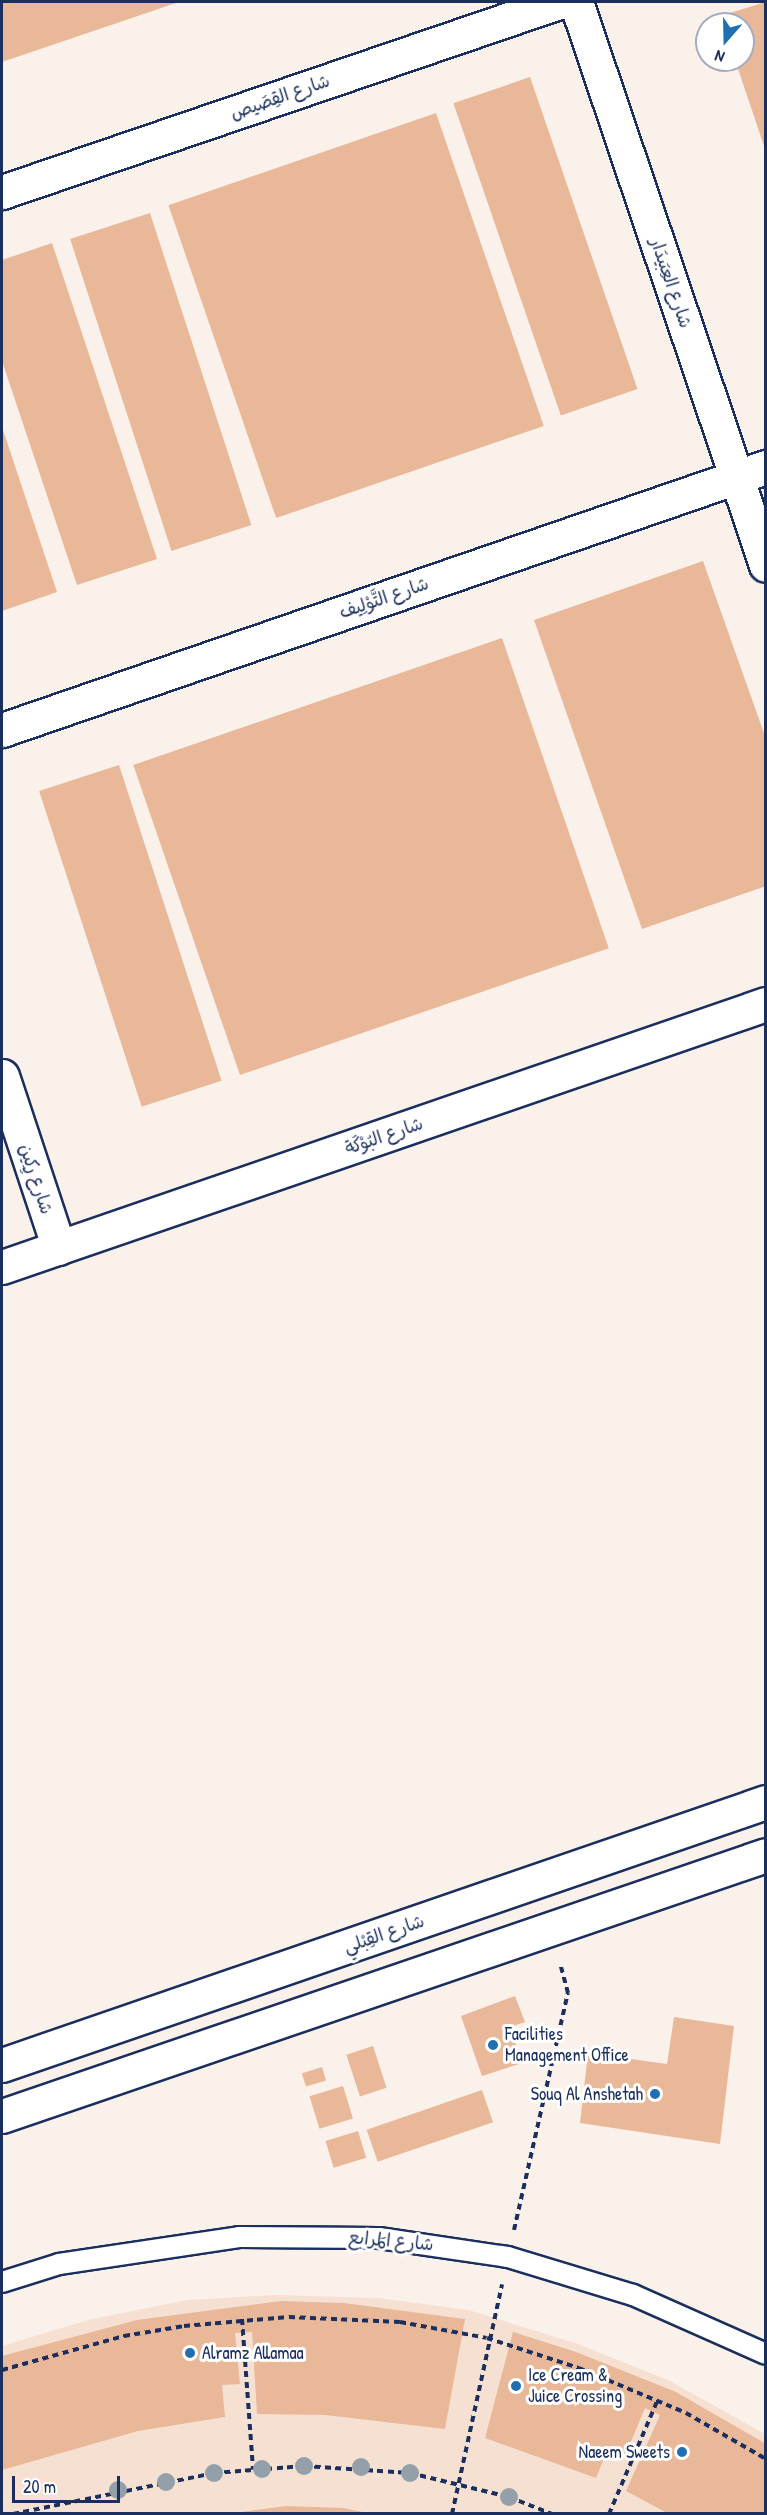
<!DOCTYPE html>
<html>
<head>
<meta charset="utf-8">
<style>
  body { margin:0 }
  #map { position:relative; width:767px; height:2515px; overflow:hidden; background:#fbf1eb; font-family:"Patrick Hand","Playpen Sans Arabic",sans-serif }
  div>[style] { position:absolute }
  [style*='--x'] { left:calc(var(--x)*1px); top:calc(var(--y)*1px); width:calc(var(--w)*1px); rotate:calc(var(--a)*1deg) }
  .built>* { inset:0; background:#f6e0d2 }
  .building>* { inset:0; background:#e9b899; transform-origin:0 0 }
  .path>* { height:4px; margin-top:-2px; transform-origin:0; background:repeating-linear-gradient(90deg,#1b2f5e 0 6px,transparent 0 10.5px) }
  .roads { filter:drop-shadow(2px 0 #1b2f5e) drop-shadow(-2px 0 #1b2f5e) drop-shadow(0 2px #1b2f5e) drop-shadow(0 -2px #1b2f5e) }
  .lane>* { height:20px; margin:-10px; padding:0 10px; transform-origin:10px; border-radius:10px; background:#fff }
  .street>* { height:33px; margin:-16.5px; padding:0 16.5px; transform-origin:16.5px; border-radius:16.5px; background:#fff }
  .trees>* { width:18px; height:18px; margin:-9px; border-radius:50%; background:#93a0a9 }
  .dots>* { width:16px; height:16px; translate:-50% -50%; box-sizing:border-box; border:3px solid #fff; border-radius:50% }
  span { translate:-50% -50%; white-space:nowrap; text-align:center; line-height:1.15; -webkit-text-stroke:6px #fff; paint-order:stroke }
  .street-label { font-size:18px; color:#1b2f5e }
  .poi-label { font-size:18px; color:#1b2f5e }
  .left { translate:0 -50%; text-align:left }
  .right { translate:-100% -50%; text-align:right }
  .frame { position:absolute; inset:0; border:3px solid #1b2f5e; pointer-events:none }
  .north { position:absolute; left:695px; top:12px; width:60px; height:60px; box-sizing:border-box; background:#fff; border:2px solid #a4acbf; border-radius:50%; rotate:200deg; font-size:16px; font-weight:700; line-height:24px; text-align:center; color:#1b2f5e }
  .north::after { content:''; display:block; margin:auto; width:21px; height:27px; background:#1f6fb2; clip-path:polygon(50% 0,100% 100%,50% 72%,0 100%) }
  .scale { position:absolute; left:12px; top:2476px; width:108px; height:27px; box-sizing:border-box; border:3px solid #1b2f5e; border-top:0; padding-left:8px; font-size:18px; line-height:21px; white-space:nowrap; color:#1b2f5e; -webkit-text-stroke:4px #fff; paint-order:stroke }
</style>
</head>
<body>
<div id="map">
  <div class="built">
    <i style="clip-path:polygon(276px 2295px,378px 2298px,469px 2310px,578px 2344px,670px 2381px,765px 2434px,765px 2513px,2px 2514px,2px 2346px,88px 2320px,187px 2300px)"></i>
  </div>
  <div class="building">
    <i style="clip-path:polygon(2px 2px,179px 2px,2px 62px)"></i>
    <i style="clip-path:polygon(766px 2px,766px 149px,765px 149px,735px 60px,743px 60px,743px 24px,723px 24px,720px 16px)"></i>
    <i style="left:530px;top:77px;width:330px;height:81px;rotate:71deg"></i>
    <i style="left:436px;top:113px;width:331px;height:283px;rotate:71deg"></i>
    <i style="left:150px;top:213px;width:328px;height:84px;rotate:72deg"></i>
    <i style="clip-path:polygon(52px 243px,157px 559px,77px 585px,2px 361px,2px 260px)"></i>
    <i style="clip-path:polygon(2px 427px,57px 592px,2px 611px)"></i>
    <i style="clip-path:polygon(703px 561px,766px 739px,766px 886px,642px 929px,534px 620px)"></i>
    <i style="left:502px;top:638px;width:328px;height:390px;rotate:71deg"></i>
    <i style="left:119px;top:765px;width:332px;height:84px;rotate:72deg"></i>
    <i style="clip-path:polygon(515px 1996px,525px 2022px,510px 2027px,522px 2063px,482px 2076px,461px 2016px)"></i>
    <i style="clip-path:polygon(674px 2017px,734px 2026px,720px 2144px,580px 2123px,588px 2053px,667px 2064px)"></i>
    <i style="left:373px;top:2046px;width:44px;height:28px;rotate:72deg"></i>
    <i style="left:322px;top:2067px;width:14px;height:21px;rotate:73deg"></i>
    <i style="left:343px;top:2086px;width:34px;height:35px;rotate:73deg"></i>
    <i style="left:482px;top:2090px;width:34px;height:122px;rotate:71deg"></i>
    <i style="left:358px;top:2131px;width:28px;height:34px;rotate:73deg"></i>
    <i style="clip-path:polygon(281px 2301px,344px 2303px,465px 2319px,445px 2429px,325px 2415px,257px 2414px,252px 2332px,235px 2333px,240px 2384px,222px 2385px,225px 2417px,138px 2431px,2px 2470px,2px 2356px,137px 2320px)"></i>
    <i style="clip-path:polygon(513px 2332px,576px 2352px,676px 2392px,766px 2444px,766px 2514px,669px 2514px,626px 2491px,660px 2415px,645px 2408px,625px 2456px,608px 2449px,596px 2478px,485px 2438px)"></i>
    <i style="clip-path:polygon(286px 2506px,343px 2508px,372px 2514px,226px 2514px)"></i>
  </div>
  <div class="path">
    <i style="--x:514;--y:2230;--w:243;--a:-77.2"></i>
    <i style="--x:568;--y:1993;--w:31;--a:-105"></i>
    <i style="--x:242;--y:2319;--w:151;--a:85.8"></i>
    <i style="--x:2;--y:2370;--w:127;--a:-15.6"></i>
    <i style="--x:124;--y:2336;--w:61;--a:-9.5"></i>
    <i style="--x:184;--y:2326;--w:105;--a:-4.9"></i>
    <i style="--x:289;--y:2317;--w:111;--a:2.6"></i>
    <i style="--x:400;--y:2322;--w:88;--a:10.4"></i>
    <i style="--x:487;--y:2338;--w:97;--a:18.1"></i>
    <i style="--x:579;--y:2368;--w:116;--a:22.8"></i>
    <i style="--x:686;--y:2413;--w:92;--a:29.9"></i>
    <i style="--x:13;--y:2514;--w:205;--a:-11.5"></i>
    <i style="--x:214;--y:2473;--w:90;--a:-4.4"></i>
    <i style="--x:304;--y:2466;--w:106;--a:3.8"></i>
    <i style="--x:410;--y:2473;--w:102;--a:13.6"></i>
    <i style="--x:509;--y:2497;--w:46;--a:21.6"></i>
    <i style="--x:452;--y:2514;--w:235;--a:-77.7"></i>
    <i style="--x:609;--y:2514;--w:125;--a:-66.9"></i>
  </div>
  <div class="roads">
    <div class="lane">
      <i style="--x:2;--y:2282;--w:60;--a:-17.5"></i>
      <i style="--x:59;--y:2264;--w:182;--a:-8.5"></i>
      <i style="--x:239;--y:2237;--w:140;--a:0.4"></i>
      <i style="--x:379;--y:2238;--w:130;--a:8.4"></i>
      <i style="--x:508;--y:2257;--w:131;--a:16.9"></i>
      <i style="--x:633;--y:2295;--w:145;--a:23.9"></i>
    </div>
    <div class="street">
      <i style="--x:576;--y:2;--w:594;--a:71.35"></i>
      <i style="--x:2;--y:192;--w:589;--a:-18.84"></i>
      <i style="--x:2;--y:730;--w:808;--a:-19"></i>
      <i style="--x:2;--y:1076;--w:181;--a:71.7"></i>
      <i style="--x:2;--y:1267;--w:808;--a:-19"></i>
      <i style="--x:2;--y:2065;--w:808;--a:-19"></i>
      <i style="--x:2;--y:2116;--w:807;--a:-18.86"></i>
    </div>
  </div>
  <div class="trees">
    <i style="left:304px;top:2466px"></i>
    <i style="left:361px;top:2467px"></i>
    <i style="left:262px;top:2469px"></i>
    <i style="left:214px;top:2473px"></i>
    <i style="left:410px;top:2473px"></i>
    <i style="left:166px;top:2482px"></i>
    <i style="left:118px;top:2490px"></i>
    <i style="left:509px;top:2497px"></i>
  </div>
  <div class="dots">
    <i style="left:493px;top:2045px;background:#1f6fb2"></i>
    <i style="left:655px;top:2094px;background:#1f6fb2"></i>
    <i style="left:190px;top:2353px;background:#1f6fb2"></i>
    <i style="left:516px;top:2386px;background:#1f6fb2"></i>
    <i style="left:682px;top:2452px;background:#1f6fb2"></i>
  </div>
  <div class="street-label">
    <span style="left:280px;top:97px;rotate:-19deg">شارع القِصَيص</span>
    <span style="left:671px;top:283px;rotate:71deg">شارع العِبَيدَار</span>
    <span style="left:384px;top:598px;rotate:-19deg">شارع التَّوْلِيف</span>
    <span style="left:384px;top:1136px;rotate:-19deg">شارع البُوْكَة</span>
    <span style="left:36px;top:1179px;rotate:72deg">شارع رِكِين</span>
    <span style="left:384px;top:1934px;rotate:-19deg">شارع القِبْلي</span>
    <span style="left:391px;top:2241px;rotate:5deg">شارع المَرابع</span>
  </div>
  <div class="poi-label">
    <span class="left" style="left:505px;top:2045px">Facilities<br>Management Office</span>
    <span class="right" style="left:643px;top:2094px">Souq Al Anshetah</span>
    <span class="left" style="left:202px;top:2353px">Alramz Allamaa</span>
    <span class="left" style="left:528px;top:2386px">Ice Cream &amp;<br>Juice Crossing</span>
    <span class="right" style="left:670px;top:2452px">Naeem Sweets</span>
  </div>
  <div class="frame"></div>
  <div class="north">N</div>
  <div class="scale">20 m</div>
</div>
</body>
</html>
